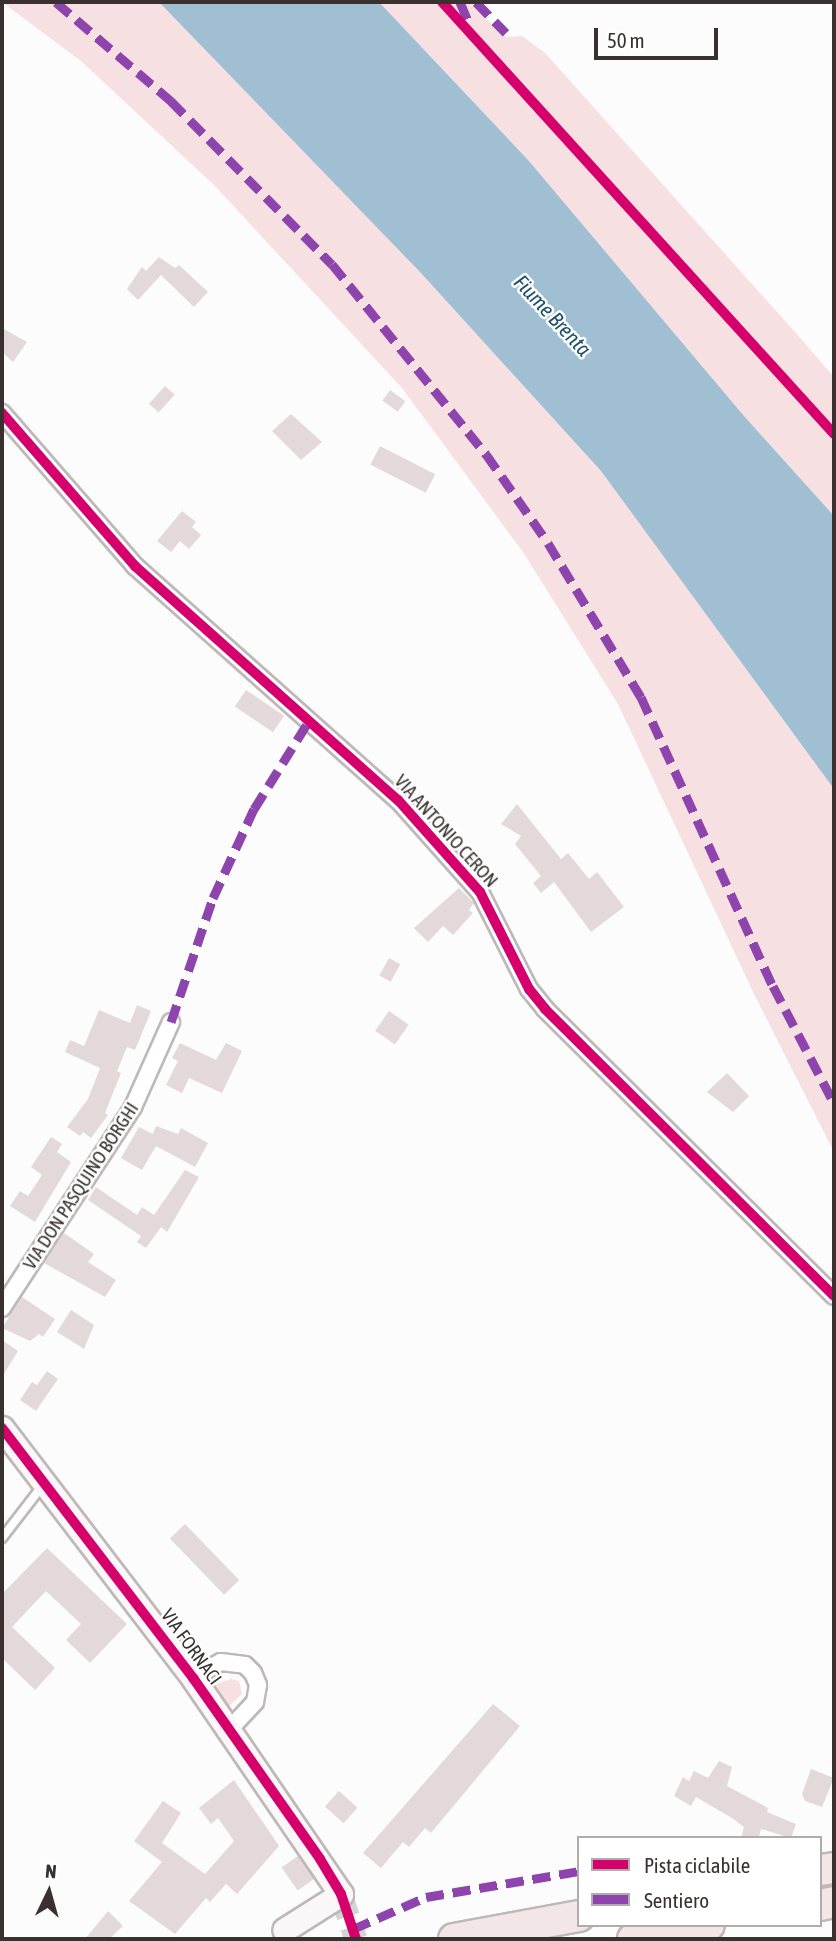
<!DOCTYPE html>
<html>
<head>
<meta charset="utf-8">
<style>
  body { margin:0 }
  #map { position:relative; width:836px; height:1941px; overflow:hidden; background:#fcfcfc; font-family:"Asap Condensed",sans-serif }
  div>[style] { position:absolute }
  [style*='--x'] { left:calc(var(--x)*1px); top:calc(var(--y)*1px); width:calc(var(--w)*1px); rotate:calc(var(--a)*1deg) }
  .green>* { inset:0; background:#f6e0e2 }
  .water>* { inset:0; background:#a0bfd2 }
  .building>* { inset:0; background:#e4d9da; transform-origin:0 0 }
  .secondary-tunnel>* { height:23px; margin-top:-11.5px; transform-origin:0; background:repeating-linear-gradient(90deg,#d5d3d3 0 23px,transparent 0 34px) }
  .roads { filter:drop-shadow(2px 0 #beb8b9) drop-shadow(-2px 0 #beb8b9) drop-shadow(0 2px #beb8b9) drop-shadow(0 -2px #beb8b9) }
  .lane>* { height:8px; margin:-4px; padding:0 4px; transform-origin:4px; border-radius:4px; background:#fff }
  .street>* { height:16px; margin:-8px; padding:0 8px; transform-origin:8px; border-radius:8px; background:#fff }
  .secondary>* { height:23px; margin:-11.5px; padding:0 11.5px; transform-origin:11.5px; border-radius:11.5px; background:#fbf7f8 }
  .highway>* { height:30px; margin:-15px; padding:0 15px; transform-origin:15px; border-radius:15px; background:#f2e6e7 }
  .quiet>* { height:9px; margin-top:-4.5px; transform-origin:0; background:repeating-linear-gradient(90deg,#8e44ad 0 18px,transparent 0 27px) }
  .cycleway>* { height:10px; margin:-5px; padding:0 5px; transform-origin:5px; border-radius:5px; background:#d6006c }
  span { translate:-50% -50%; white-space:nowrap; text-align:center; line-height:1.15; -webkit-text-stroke:5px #fff; paint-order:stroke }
  .street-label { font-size:19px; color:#3a3030 }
  .water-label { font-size:21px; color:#1b516e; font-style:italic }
  .frame { position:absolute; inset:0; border:4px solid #3a3030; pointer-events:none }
  .legend { position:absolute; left:577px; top:1836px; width:245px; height:91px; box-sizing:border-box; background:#fff; border:2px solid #b0acac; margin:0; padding:9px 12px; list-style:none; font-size:21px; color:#3a3030 }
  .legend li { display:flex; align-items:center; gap:14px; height:35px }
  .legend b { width:35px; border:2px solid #b0acac }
  .north { position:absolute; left:14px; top:1857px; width:70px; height:70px; -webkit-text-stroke:5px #fff; paint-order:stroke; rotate:5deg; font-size:19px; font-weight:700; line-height:28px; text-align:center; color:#3a3030 }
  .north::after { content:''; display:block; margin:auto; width:24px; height:32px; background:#3a3030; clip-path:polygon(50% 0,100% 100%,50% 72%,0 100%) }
  .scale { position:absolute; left:594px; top:28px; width:124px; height:32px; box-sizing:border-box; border:4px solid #3a3030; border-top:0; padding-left:9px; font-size:21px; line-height:24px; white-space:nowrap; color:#3a3030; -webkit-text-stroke:5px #fff; paint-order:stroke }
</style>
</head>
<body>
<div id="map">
  <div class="green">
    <i style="clip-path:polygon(2px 2px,159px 2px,202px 42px,420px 272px,601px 471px,834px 789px,834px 1152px,755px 996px,618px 704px,523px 552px,402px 388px,215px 186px,81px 61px)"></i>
    <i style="clip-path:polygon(379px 2px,468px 2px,506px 37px,522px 36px,545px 53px,795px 332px,834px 377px,834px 516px,744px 416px,529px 161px)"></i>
    <i style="clip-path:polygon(231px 1679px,239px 1681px,242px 1694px,228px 1707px,215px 1684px)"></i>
  </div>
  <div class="water">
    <i style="clip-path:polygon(159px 2px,379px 2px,529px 161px,744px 416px,834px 516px,834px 789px,601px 471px,420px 272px)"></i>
  </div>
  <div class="building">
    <i style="clip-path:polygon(159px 257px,175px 268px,179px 265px,208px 292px,194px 307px,161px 275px,138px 300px,127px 289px,142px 267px,146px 271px)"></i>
    <i style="clip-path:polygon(2px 328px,27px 342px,13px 362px,2px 352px)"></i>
    <i style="left:165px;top:386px;width:13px;height:24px;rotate:42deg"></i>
    <i style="left:390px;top:390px;width:19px;height:13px;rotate:36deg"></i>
    <i style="clip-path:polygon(291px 414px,322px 442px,301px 460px,272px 431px)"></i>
    <i style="left:380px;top:446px;width:62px;height:21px;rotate:27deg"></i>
    <i style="clip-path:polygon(182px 511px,196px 522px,192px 527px,201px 535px,189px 549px,180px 541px,171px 552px,157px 541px)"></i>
    <i style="left:246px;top:690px;width:46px;height:20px;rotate:34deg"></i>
    <i style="clip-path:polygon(517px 804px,561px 859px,568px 853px,589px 879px,597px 872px,624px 907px,591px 932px,554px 882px,541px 893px,533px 883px,541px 876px,515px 844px,521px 836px,501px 824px)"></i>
    <i style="clip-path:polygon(459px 888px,474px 903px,469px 910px,473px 913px,453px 935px,443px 926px,428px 942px,414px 928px)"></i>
    <i style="left:389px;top:958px;width:13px;height:20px;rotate:29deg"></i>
    <i style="clip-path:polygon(137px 1005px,151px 1011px,135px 1050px,127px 1047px,117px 1071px,121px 1073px,105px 1113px,108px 1115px,91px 1138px,83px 1132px,80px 1136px,67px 1127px,88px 1099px,100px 1068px,65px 1052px,70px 1040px,84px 1046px,99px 1010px,130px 1023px)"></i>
    <i style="left:389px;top:1011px;width:24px;height:24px;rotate:35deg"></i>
    <i style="clip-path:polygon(180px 1043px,216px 1060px,226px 1043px,242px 1051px,222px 1093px,189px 1078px,182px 1093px,166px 1085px,178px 1061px,172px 1058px)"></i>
    <i style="clip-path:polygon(727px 1073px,749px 1096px,733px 1112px,707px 1092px)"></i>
    <i style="clip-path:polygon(156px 1126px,178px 1134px,181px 1128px,208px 1143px,195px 1167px,156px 1146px,142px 1170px,121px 1158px,139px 1127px,153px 1134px)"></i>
    <i style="clip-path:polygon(51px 1137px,62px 1144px,57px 1152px,71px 1162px,35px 1222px,10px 1206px,20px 1191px,28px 1196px,42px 1175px,31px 1167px)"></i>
    <i style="clip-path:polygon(185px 1170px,199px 1177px,167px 1232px,161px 1227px,146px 1248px,137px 1242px,141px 1236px,88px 1200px,96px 1187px,137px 1215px,142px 1207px,154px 1215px)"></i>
    <i style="clip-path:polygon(64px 1233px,94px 1254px,88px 1262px,116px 1280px,105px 1297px,44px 1263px)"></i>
    <i style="clip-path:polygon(22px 1297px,55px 1319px,43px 1337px,39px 1334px,30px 1341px,2px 1328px)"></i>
    <i style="clip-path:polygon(71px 1310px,94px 1325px,84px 1349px,57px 1332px)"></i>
    <i style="clip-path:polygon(2px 1340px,18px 1351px,2px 1377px)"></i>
    <i style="clip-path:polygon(47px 1371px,58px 1379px,36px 1411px,20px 1400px,32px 1382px,37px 1385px)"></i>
    <i style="left:185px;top:1524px;width:78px;height:21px;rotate:46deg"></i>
    <i style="clip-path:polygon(47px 1548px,127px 1624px,90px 1663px,66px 1640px,81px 1624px,46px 1591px,12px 1627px,55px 1668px,35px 1690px,2px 1658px,2px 1594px)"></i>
    <i style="clip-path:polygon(493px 1704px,520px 1726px,431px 1833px,425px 1828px,409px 1847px,403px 1842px,381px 1868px,363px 1853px)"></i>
    <i style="clip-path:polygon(719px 1761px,732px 1767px,727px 1786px,768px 1808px,767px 1812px,796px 1824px,791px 1838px,761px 1829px,759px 1837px,741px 1838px,744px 1827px,732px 1818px,696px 1797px,691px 1806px,674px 1796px,683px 1777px,689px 1781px,694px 1771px,708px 1778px)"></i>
    <i style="clip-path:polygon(811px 1769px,834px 1778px,822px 1807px,805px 1801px,802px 1794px)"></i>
    <i style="clip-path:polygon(234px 1780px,279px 1846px,237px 1894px,226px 1884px,210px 1902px,206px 1898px,175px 1934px,129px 1901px,162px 1862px,134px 1841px,163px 1801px,181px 1813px,162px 1843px,205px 1874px,234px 1841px,218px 1818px,211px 1824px,199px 1808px)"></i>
    <i style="left:339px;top:1791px;width:25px;height:21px;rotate:42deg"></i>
    <i style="left:298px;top:1856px;width:28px;height:20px;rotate:55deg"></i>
    <i style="clip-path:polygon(108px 1911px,123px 1926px,109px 1939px,85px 1939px)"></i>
  </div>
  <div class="secondary-tunnel">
    <i style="--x:341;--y:1894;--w:47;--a:71.6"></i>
  </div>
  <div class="roads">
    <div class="lane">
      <i style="--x:2;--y:1538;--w:67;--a:-52.3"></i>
    </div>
    <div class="street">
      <i style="--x:2;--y:413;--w:203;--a:49"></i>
      <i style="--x:135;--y:566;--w:352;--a:41.7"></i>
      <i style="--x:398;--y:800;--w:123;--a:48.3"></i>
      <i style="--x:480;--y:892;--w:109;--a:63.2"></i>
      <i style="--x:529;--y:989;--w:26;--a:51"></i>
      <i style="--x:545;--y:1009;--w:407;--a:44.8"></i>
      <i style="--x:2;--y:1308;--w:240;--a:-56.9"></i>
      <i style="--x:133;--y:1107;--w:93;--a:-65.9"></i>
      <i style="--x:193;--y:1678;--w:32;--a:-30"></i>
      <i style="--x:221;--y:1662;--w:24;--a:7"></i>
      <i style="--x:245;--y:1665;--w:11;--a:45"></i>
      <i style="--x:253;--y:1673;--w:13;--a:67"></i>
      <i style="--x:258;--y:1685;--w:17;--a:100"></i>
      <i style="--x:255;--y:1702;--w:38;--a:133"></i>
    </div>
    <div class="secondary">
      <i style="--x:2;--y:1428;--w:315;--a:52.6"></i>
      <i style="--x:193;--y:1678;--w:262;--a:55.6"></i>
      <i style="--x:341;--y:1894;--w:67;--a:147.7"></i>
    </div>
    <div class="highway">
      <i style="--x:820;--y:1870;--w:14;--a:-8"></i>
      <i style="--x:820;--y:1905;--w:14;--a:-12"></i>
      <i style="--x:454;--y:1939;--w:127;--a:-10.4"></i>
      <i style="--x:633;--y:1939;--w:77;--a:-10.4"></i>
    </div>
  </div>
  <div class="quiet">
    <i style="--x:56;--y:2;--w:152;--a:40.7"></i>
    <i style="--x:171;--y:101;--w:229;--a:45.4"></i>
    <i style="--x:332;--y:264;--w:245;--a:51"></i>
    <i style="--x:486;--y:454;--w:108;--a:55.1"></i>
    <i style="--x:548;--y:543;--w:180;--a:58.9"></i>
    <i style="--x:641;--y:697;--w:318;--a:65.5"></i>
    <i style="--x:773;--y:986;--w:132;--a:62.5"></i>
    <i style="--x:460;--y:2;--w:23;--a:67"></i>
    <i style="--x:476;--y:2;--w:43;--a:45.9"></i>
    <i style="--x:171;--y:1022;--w:131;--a:-71.3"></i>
    <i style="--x:213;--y:898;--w:98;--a:-65.3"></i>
    <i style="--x:254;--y:809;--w:106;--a:-58.1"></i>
    <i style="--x:353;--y:1929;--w:80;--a:-23.7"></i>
    <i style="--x:426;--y:1897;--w:155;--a:-9.6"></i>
  </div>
  <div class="cycleway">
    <i style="--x:442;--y:2;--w:583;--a:47.78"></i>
    <i style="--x:2;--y:413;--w:203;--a:49"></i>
    <i style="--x:135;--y:566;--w:352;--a:41.7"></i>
    <i style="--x:398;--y:800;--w:123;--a:48.3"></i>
    <i style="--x:480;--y:892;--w:109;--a:63.2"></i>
    <i style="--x:529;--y:989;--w:26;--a:51"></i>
    <i style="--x:545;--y:1009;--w:407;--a:44.8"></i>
    <i style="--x:2;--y:1428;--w:315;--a:52.6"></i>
    <i style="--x:193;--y:1678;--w:221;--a:54.9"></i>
    <i style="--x:320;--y:1859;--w:41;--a:59"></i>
    <i style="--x:341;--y:1894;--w:47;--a:71.6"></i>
  </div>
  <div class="street-label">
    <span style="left:446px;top:831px;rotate:48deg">VIA ANTONIO CERON</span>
    <span style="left:81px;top:1186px;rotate:-57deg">VIA DON PASQUINO BORGHI</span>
    <span style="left:191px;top:1647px;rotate:54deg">VIA FORNACI</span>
  </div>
  <div class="water-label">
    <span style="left:553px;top:315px;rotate:47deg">Fiume Brenta</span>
  </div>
  <div class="frame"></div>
  <ul class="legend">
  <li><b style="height:9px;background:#d6006c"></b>Pista ciclabile</li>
  <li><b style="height:9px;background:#8e44ad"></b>Sentiero</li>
  </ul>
  <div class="north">N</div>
  <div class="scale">50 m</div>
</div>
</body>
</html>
